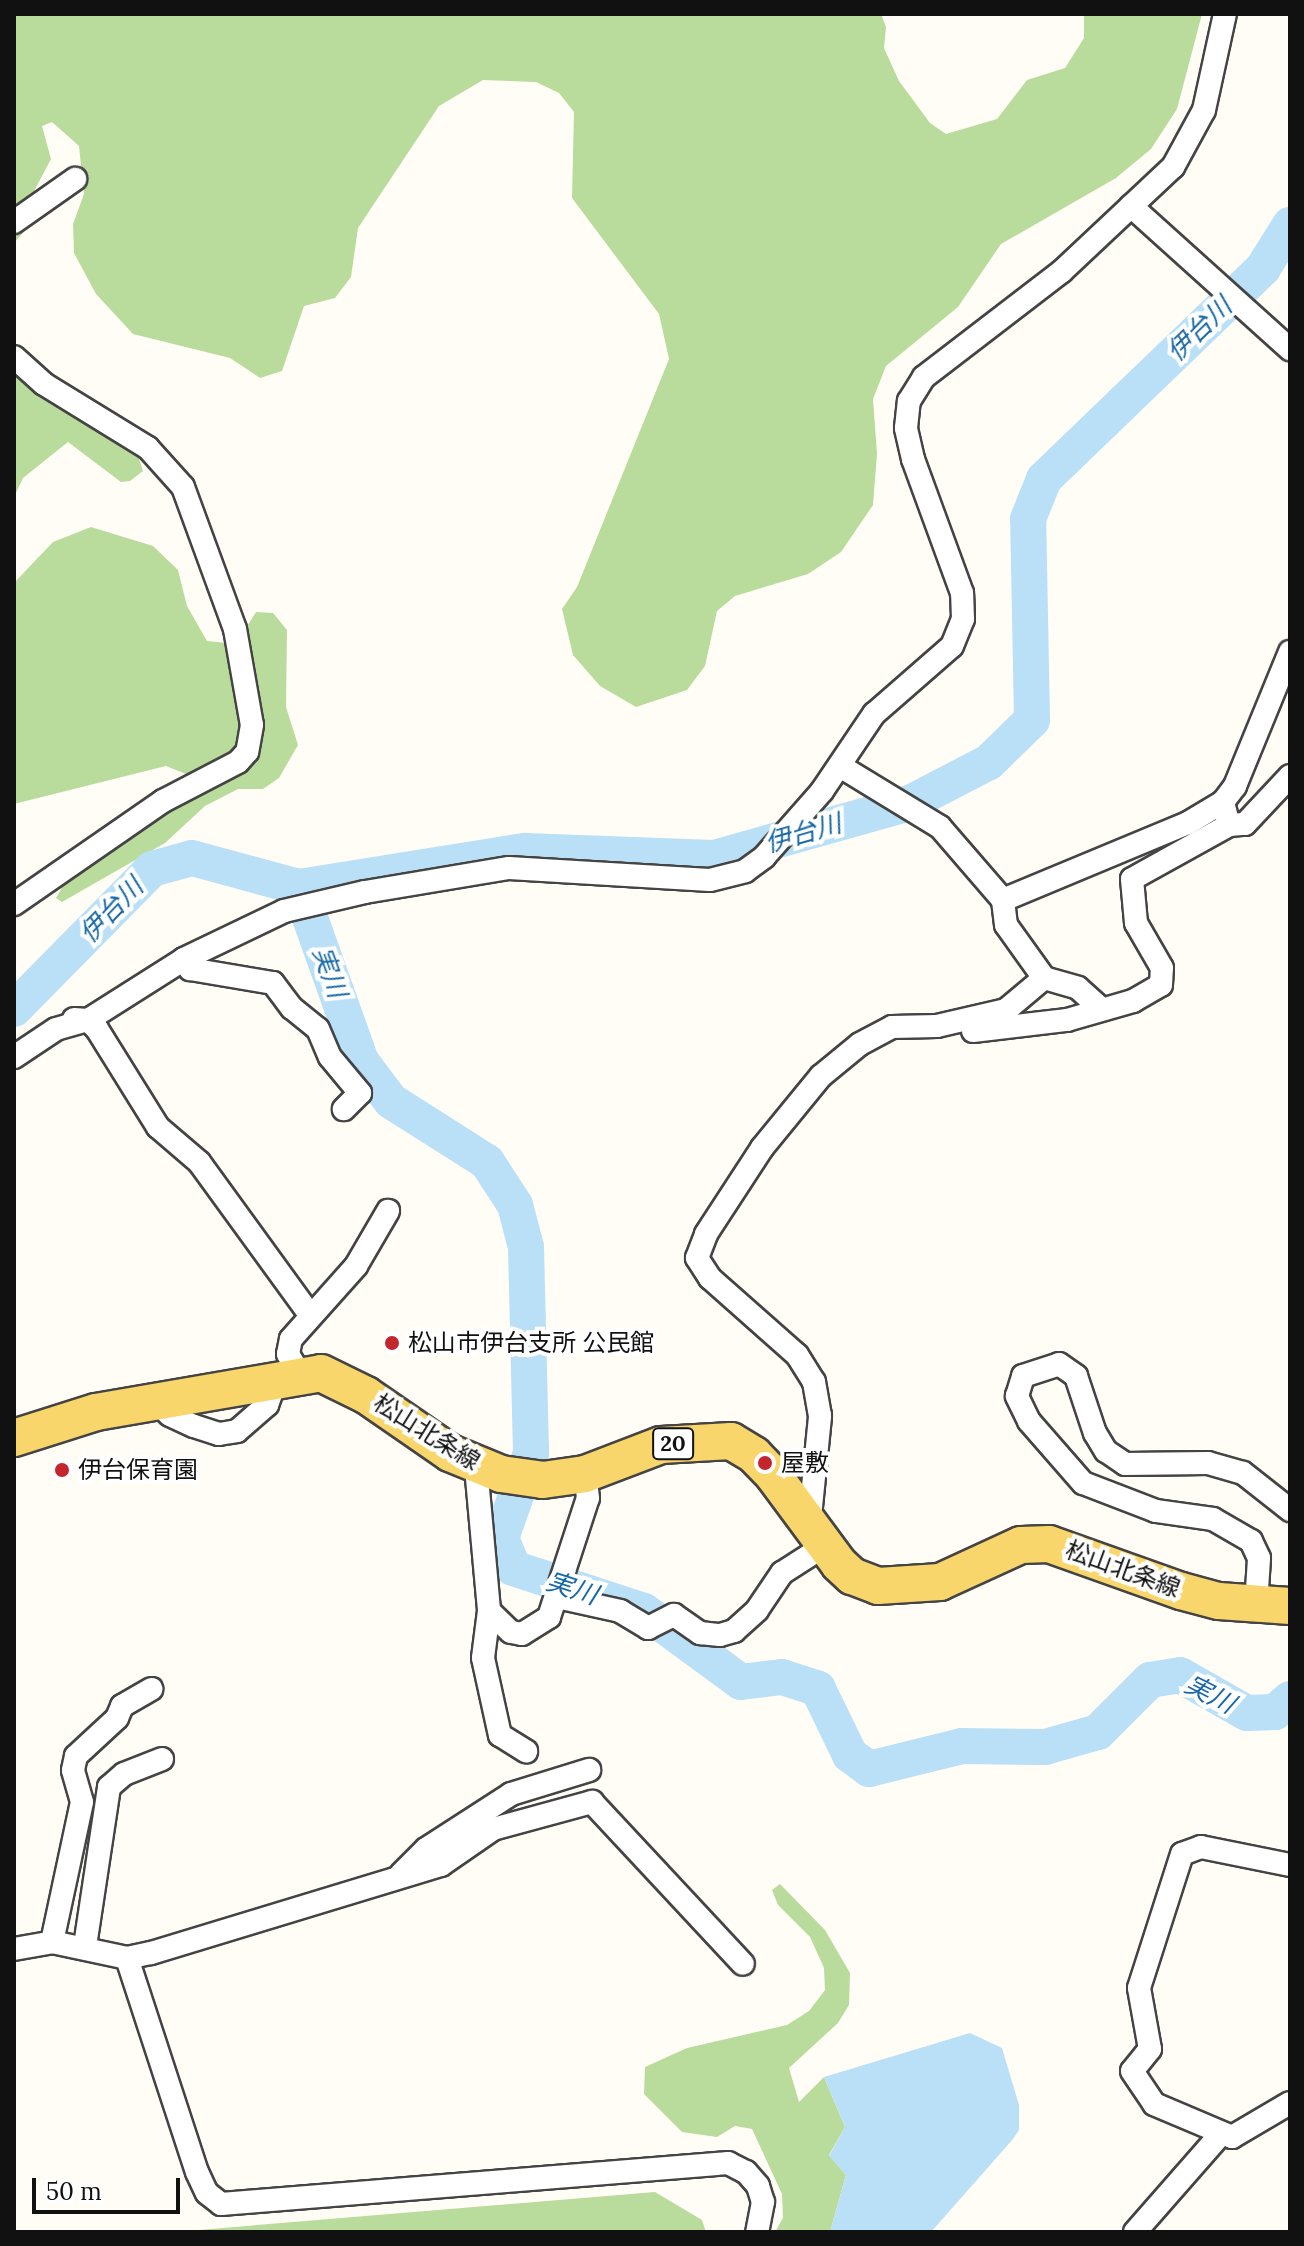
<!DOCTYPE html>
<html>
<head>
<meta charset="utf-8">
<style>
  body { margin:0 }
  #map { position:relative; width:1304px; height:2246px; overflow:hidden; background:#fffdf5; font-family:Lora,"Noto Sans JP",serif }
  div>[style] { position:absolute }
  [style*='--x'] { left:calc(var(--x)*1px); top:calc(var(--y)*1px); width:calc(var(--w)*1px); rotate:calc(var(--a)*1deg) }
  .forest>* { inset:0; background:#b9dc9c }
  .water>* { inset:0; background:#b9e0f7 }
  .river>* { height:36px; margin:-18px; padding:0 18px; transform-origin:18px; border-radius:18px; background:#b9e0f7 }
  .roads { filter:drop-shadow(2px 0 #444) drop-shadow(-2px 0 #444) drop-shadow(0 2px #444) drop-shadow(0 -2px #444) }
  .street>* { height:22px; margin:-11px; padding:0 11px; transform-origin:11px; border-radius:11px; background:#fff }
  .primary>* { height:36px; margin:-18px; padding:0 18px; transform-origin:18px; border-radius:18px; background:#f9d66b }
  .dots>* { width:22px; height:22px; translate:-50% -50%; box-sizing:border-box; border:4px solid #fff; border-radius:50% }
  span { translate:-50% -50%; white-space:nowrap; text-align:center; line-height:1.15; -webkit-text-stroke:8px #fff; paint-order:stroke }
  .shield-label span { padding:2px 6px; background:#fff; border:2px solid; border-radius:6px; -webkit-text-stroke-width:0 }
  .shield-label { font-size:22px; color:#111; font-weight:700 }
  .poi-label { font-size:24px; color:#111 }
  .left { translate:0 -50%; text-align:left }
  .street-label { font-size:24px; color:#111 }
  .water-label { font-size:26px; color:#1768a6; font-style:italic }
  .frame { position:absolute; inset:0; border:16px solid #111; pointer-events:none }
  .scale { position:absolute; left:32px; top:2178px; width:148px; height:36px; box-sizing:border-box; border:4px solid #111; border-top:0; padding-left:10px; font-size:24px; line-height:28px; white-space:nowrap; color:#111; -webkit-text-stroke:6px #fff; paint-order:stroke }
</style>
</head>
<body>
<div id="map">
  <div class="forest">
    <i style="clip-path:polygon(14px 14px,881px 14px,886px 27px,884px 48px,899px 81px,930px 123px,946px 134px,997px 119px,1027px 80px,1065px 68px,1084px 38px,1084px 14px,1202px 14px,1177px 109px,1151px 149px,1116px 178px,1001px 244px,958px 307px,886px 366px,873px 399px,877px 454px,873px 505px,841px 552px,808px 574px,735px 596px,717px 611px,705px 666px,687px 690px,636px 707px,600px 686px,573px 655px,562px 609px,577px 587px,669px 359px,659px 314px,572px 198px,574px 112px,559px 93px,536px 82px,483px 80px,439px 106px,358px 228px,351px 277px,335px 298px,304px 306px,282px 371px,260px 378px,230px 358px,133px 334px,96px 294px,74px 253px,73px 224px,84px 194px,79px 146px,52px 122px,42px 126px,51px 159px,32px 195px,34px 220px,14px 243px)"></i>
    <i style="clip-path:polygon(14px 368px,137px 453px,143px 471px,130px 481px,121px 482px,68px 442px,23px 478px,14px 497px)"></i>
    <i style="clip-path:polygon(91px 527px,153px 546px,178px 570px,187px 606px,207px 641px,236px 644px,256px 612px,273px 613px,287px 630px,286px 707px,298px 745px,279px 778px,263px 789px,238px 789px,205px 806px,165px 843px,62px 902px,56px 898px,64px 884px,194px 788px,191px 776px,166px 766px,14px 804px,14px 583px,53px 542px)"></i>
    <i style="clip-path:polygon(780px 1884px,825px 1930px,850px 1973px,849px 2005px,838px 2023px,789px 2068px,799px 2102px,824px 2077px,845px 2127px,829px 2155px,846px 2175px,830px 2232px,775px 2232px,783px 2218px,782px 2194px,752px 2129px,735px 2126px,717px 2137px,682px 2132px,644px 2094px,645px 2067px,687px 2048px,787px 2025px,809px 2011px,825px 1990px,824px 1968px,810px 1937px,778px 1905px,772px 1890px)"></i>
    <i style="clip-path:polygon(655px 2192px,702px 2220px,706px 2232px,174px 2232px)"></i>
  </div>
  <div class="water">
    <i style="clip-path:polygon(970px 2033px,1002px 2048px,1019px 2105px,1019px 2130px,1013px 2139px,931px 2232px,830px 2232px,846px 2175px,829px 2156px,845px 2127px,824px 2077px)"></i>
  </div>
  <div class="river">
    <i style="--x:299;--y:887;--w:185;--a:70.4"></i>
    <i style="--x:361;--y:1061;--w:50;--a:53.1"></i>
    <i style="--x:391;--y:1101;--w:114;--a:32.4"></i>
    <i style="--x:487;--y:1162;--w:51;--a:56.9"></i>
    <i style="--x:515;--y:1205;--w:43;--a:75.3"></i>
    <i style="--x:526;--y:1247;--w:206;--a:88.6"></i>
    <i style="--x:531;--y:1453;--w:90;--a:109.4"></i>
    <i style="--x:501;--y:1538;--w:32;--a:68"></i>
    <i style="--x:513;--y:1568;--w:138;--a:18.2"></i>
    <i style="--x:644;--y:1611;--w:120;--a:36.2"></i>
    <i style="--x:741;--y:1682;--w:41;--a:-7"></i>
    <i style="--x:782;--y:1677;--w:38;--a:18"></i>
    <i style="--x:818;--y:1689;--w:73;--a:64.1"></i>
    <i style="--x:850;--y:1755;--w:24;--a:36"></i>
    <i style="--x:869;--y:1769;--w:96;--a:-13.9"></i>
    <i style="--x:962;--y:1746;--w:83;--a:0.7"></i>
    <i style="--x:1045;--y:1747;--w:55;--a:-15.8"></i>
    <i style="--x:1098;--y:1732;--w:74;--a:-45"></i>
    <i style="--x:1150;--y:1680;--w:30;--a:-9"></i>
    <i style="--x:1180;--y:1675;--w:77;--a:29.6"></i>
    <i style="--x:1247;--y:1713;--w:28;--a:-2"></i>
    <i style="--x:1275;--y:1712;--w:20;--a:-41"></i>
    <i style="--x:14;--y:1009;--w:197;--a:-45.4"></i>
    <i style="--x:152;--y:869;--w:41;--a:-15.4"></i>
    <i style="--x:192;--y:858;--w:111;--a:15.2"></i>
    <i style="--x:299;--y:887;--w:229;--a:-9.1"></i>
    <i style="--x:525;--y:851;--w:189;--a:2.1"></i>
    <i style="--x:714;--y:858;--w:204;--a:-15.7"></i>
    <i style="--x:910;--y:803;--w:89;--a:-27.4"></i>
    <i style="--x:989;--y:762;--w:60;--a:-44.3"></i>
    <i style="--x:1032;--y:720;--w:201;--a:-91.1"></i>
    <i style="--x:1028;--y:519;--w:43;--a:-68.2"></i>
    <i style="--x:1044;--y:479;--w:304;--a:-43.9"></i>
    <i style="--x:1263;--y:268;--w:51;--a:-57.9"></i>
  </div>
  <div class="roads">
    <div class="street">
      <i style="--x:1131;--y:206;--w:214;--a:42"></i>
      <i style="--x:14;--y:222;--w:75;--a:-35.2"></i>
      <i style="--x:14;--y:357;--w:40;--a:42"></i>
      <i style="--x:44;--y:384;--w:122;--a:31.6"></i>
      <i style="--x:148;--y:448;--w:52;--a:48.1"></i>
      <i style="--x:183;--y:487;--w:151;--a:69.9"></i>
      <i style="--x:235;--y:629;--w:97;--a:80"></i>
      <i style="--x:252;--y:725;--w:27;--a:100"></i>
      <i style="--x:247;--y:752;--w:13;--a:132"></i>
      <i style="--x:238;--y:762;--w:85;--a:152.5"></i>
      <i style="--x:163;--y:801;--w:181;--a:145.3"></i>
      <i style="--x:1229;--y:825;--w:16;--a:-4"></i>
      <i style="--x:1245;--y:824;--w:66;--a:-46.8"></i>
      <i style="--x:1003;--y:900;--w:200;--a:-22.6"></i>
      <i style="--x:1188;--y:823;--w:41;--a:-31"></i>
      <i style="--x:1223;--y:802;--w:20;--a:-53"></i>
      <i style="--x:1235;--y:786;--w:145;--a:-67.7"></i>
      <i style="--x:184;--y:959;--w:12;--a:59"></i>
      <i style="--x:190;--y:969;--w:84;--a:9.6"></i>
      <i style="--x:273;--y:983;--w:31;--a:53"></i>
      <i style="--x:292;--y:1008;--w:33;--a:39"></i>
      <i style="--x:318;--y:1029;--w:30;--a:67"></i>
      <i style="--x:330;--y:1057;--w:47;--a:50.2"></i>
      <i style="--x:360;--y:1093;--w:23;--a:135"></i>
      <i style="--x:1044;--y:978;--w:35;--a:16"></i>
      <i style="--x:1078;--y:988;--w:31;--a:42"></i>
      <i style="--x:74;--y:1019;--w:14;--a:4"></i>
      <i style="--x:88;--y:1020;--w:13;--a:45"></i>
      <i style="--x:97;--y:1029;--w:115;--a:58.1"></i>
      <i style="--x:158;--y:1127;--w:54;--a:40.5"></i>
      <i style="--x:199;--y:1162;--w:189;--a:54"></i>
      <i style="--x:973;--y:1031;--w:95;--a:-6.7"></i>
      <i style="--x:1067;--y:1020;--w:69;--a:-16.1"></i>
      <i style="--x:1133;--y:1001;--w:32;--a:-30"></i>
      <i style="--x:1161;--y:985;--w:17;--a:-87"></i>
      <i style="--x:1162;--y:968;--w:52;--a:-120"></i>
      <i style="--x:1136;--y:923;--w:44;--a:-95.2"></i>
      <i style="--x:1132;--y:879;--w:111;--a:-29.1"></i>
      <i style="--x:1229;--y:825;--w:24;--a:-105"></i>
      <i style="--x:14;--y:1057;--w:50;--a:-33.7"></i>
      <i style="--x:56;--y:1029;--w:33;--a:-16"></i>
      <i style="--x:88;--y:1020;--w:114;--a:-32.4"></i>
      <i style="--x:184;--y:959;--w:111;--a:-25.6"></i>
      <i style="--x:284;--y:911;--w:83;--a:-13.2"></i>
      <i style="--x:365;--y:892;--w:146;--a:-9.5"></i>
      <i style="--x:509;--y:868;--w:201;--a:3.4"></i>
      <i style="--x:710;--y:880;--w:36;--a:-14"></i>
      <i style="--x:745;--y:871;--w:24;--a:-36"></i>
      <i style="--x:764;--y:857;--w:88;--a:-48.7"></i>
      <i style="--x:822;--y:791;--w:93;--a:-56"></i>
      <i style="--x:874;--y:714;--w:103;--a:-41.1"></i>
      <i style="--x:952;--y:646;--w:29;--a:-68"></i>
      <i style="--x:963;--y:619;--w:26;--a:-92"></i>
      <i style="--x:962;--y:593;--w:143;--a:-110.1"></i>
      <i style="--x:913;--y:459;--w:32;--a:-103"></i>
      <i style="--x:906;--y:428;--w:27;--a:-84"></i>
      <i style="--x:909;--y:401;--w:28;--a:-58"></i>
      <i style="--x:924;--y:377;--w:173;--a:-37.5"></i>
      <i style="--x:1061;--y:272;--w:154;--a:-43.2"></i>
      <i style="--x:1173;--y:167;--w:65;--a:-61.5"></i>
      <i style="--x:1204;--y:110;--w:98;--a:-77.7"></i>
      <i style="--x:299;--y:1373;--w:22;--a:-120"></i>
      <i style="--x:288;--y:1354;--w:15;--a:-79"></i>
      <i style="--x:291;--y:1339;--w:98;--a:-48.3"></i>
      <i style="--x:356;--y:1266;--w:64;--a:-59.8"></i>
      <i style="--x:156;--y:1402;--w:19;--a:43"></i>
      <i style="--x:170;--y:1415;--w:26;--a:25"></i>
      <i style="--x:194;--y:1426;--w:26;--a:18"></i>
      <i style="--x:219;--y:1434;--w:18;--a:-9"></i>
      <i style="--x:237;--y:1431;--w:40;--a:-41"></i>
      <i style="--x:267;--y:1405;--w:29;--a:-70"></i>
      <i style="--x:476;--y:1467;--w:145;--a:84.8"></i>
      <i style="--x:489;--y:1611;--w:30;--a:44"></i>
      <i style="--x:511;--y:1632;--w:11;--a:10"></i>
      <i style="--x:522;--y:1634;--w:32;--a:-32"></i>
      <i style="--x:549;--y:1617;--w:125;--a:-71.9"></i>
      <i style="--x:588;--y:1498;--w:24;--a:-97"></i>
      <i style="--x:809;--y:1527;--w:112;--a:-84.3"></i>
      <i style="--x:820;--y:1416;--w:35;--a:-100"></i>
      <i style="--x:814;--y:1382;--w:32;--a:-122"></i>
      <i style="--x:797;--y:1355;--w:116;--a:-138.5"></i>
      <i style="--x:710;--y:1278;--w:24;--a:-123"></i>
      <i style="--x:697;--y:1258;--w:26;--a:-69"></i>
      <i style="--x:706;--y:1234;--w:103;--a:-56.9"></i>
      <i style="--x:762;--y:1148;--w:93;--a:-50.7"></i>
      <i style="--x:821;--y:1076;--w:50;--a:-39.4"></i>
      <i style="--x:860;--y:1044;--w:36;--a:-28"></i>
      <i style="--x:892;--y:1027;--w:45;--a:-1.3"></i>
      <i style="--x:937;--y:1026;--w:71;--a:-13.1"></i>
      <i style="--x:1006;--y:1010;--w:50;--a:-40.1"></i>
      <i style="--x:1044;--y:978;--w:65;--a:-125.6"></i>
      <i style="--x:1006;--y:925;--w:25;--a:-97"></i>
      <i style="--x:1003;--y:900;--w:96;--a:-130.8"></i>
      <i style="--x:940;--y:827;--w:117;--a:-148.6"></i>
      <i style="--x:557;--y:1597;--w:65;--a:12.5"></i>
      <i style="--x:620;--y:1611;--w:33;--a:31"></i>
      <i style="--x:648;--y:1628;--w:29;--a:-27"></i>
      <i style="--x:674;--y:1615;--w:32;--a:35"></i>
      <i style="--x:700;--y:1633;--w:20;--a:6"></i>
      <i style="--x:720;--y:1635;--w:15;--a:-16"></i>
      <i style="--x:734;--y:1631;--w:31;--a:-42"></i>
      <i style="--x:757;--y:1610;--w:45;--a:-56"></i>
      <i style="--x:782;--y:1573;--w:50;--a:-32.7"></i>
      <i style="--x:1256;--y:1605;--w:47;--a:-86.3"></i>
      <i style="--x:1259;--y:1558;--w:19;--a:-115"></i>
      <i style="--x:1251;--y:1541;--w:44;--a:-149.9"></i>
      <i style="--x:1213;--y:1519;--w:58;--a:-172"></i>
      <i style="--x:1156;--y:1511;--w:78;--a:-159"></i>
      <i style="--x:1083;--y:1483;--w:82;--a:-131.1"></i>
      <i style="--x:1029;--y:1421;--w:28;--a:-116"></i>
      <i style="--x:1017;--y:1396;--w:21;--a:-73"></i>
      <i style="--x:1023;--y:1376;--w:38;--a:-18"></i>
      <i style="--x:1059;--y:1364;--w:21;--a:35"></i>
      <i style="--x:1076;--y:1376;--w:60;--a:71.6"></i>
      <i style="--x:1095;--y:1433;--w:21;--a:59"></i>
      <i style="--x:1106;--y:1451;--w:23;--a:34"></i>
      <i style="--x:1125;--y:1464;--w:83;--a:-0.7"></i>
      <i style="--x:1208;--y:1463;--w:36;--a:16"></i>
      <i style="--x:1243;--y:1473;--w:60;--a:38.2"></i>
      <i style="--x:489;--y:1611;--w:47;--a:97.3"></i>
      <i style="--x:483;--y:1658;--w:79;--a:77.6"></i>
      <i style="--x:500;--y:1735;--w:31;--a:32"></i>
      <i style="--x:1290;--y:1865;--w:91;--a:-168.6"></i>
      <i style="--x:1201;--y:1847;--w:20;--a:160"></i>
      <i style="--x:1182;--y:1854;--w:141;--a:107.8"></i>
      <i style="--x:1139;--y:1988;--w:62;--a:79.8"></i>
      <i style="--x:1150;--y:2049;--w:28;--a:129"></i>
      <i style="--x:1132;--y:2071;--w:40;--a:56"></i>
      <i style="--x:1154;--y:2104;--w:85;--a:22.9"></i>
      <i style="--x:1232;--y:2137;--w:67;--a:-30.4"></i>
      <i style="--x:401;--y:1874;--w:35;--a:-45"></i>
      <i style="--x:426;--y:1849;--w:101;--a:-32.9"></i>
      <i style="--x:511;--y:1794;--w:82;--a:-17.1"></i>
      <i style="--x:52;--y:1942;--w:143;--a:-77.9"></i>
      <i style="--x:82;--y:1802;--w:33;--a:-106"></i>
      <i style="--x:73;--y:1770;--w:14;--a:-78"></i>
      <i style="--x:76;--y:1756;--w:56;--a:-42.8"></i>
      <i style="--x:117;--y:1718;--w:13;--a:-67"></i>
      <i style="--x:122;--y:1706;--w:34;--a:-30"></i>
      <i style="--x:85;--y:1946;--w:161;--a:-81.4"></i>
      <i style="--x:109;--y:1787;--w:20;--a:-41"></i>
      <i style="--x:124;--y:1774;--w:41;--a:-21.5"></i>
      <i style="--x:14;--y:1949;--w:39;--a:-10"></i>
      <i style="--x:52;--y:1942;--w:77;--a:12"></i>
      <i style="--x:127;--y:1958;--w:25;--a:-12"></i>
      <i style="--x:151;--y:1953;--w:303;--a:-16.9"></i>
      <i style="--x:441;--y:1865;--w:63;--a:-34.7"></i>
      <i style="--x:493;--y:1829;--w:103;--a:-15.3"></i>
      <i style="--x:592;--y:1802;--w:221;--a:47"></i>
      <i style="--x:127;--y:1958;--w:225;--a:71.9"></i>
      <i style="--x:197;--y:2172;--w:23;--a:65"></i>
      <i style="--x:207;--y:2193;--w:18;--a:38"></i>
      <i style="--x:221;--y:2204;--w:509;--a:-4.62"></i>
      <i style="--x:728;--y:2163;--w:20;--a:27"></i>
      <i style="--x:746;--y:2172;--w:18;--a:49"></i>
      <i style="--x:758;--y:2186;--w:17;--a:73"></i>
      <i style="--x:763;--y:2202;--w:31;--a:101"></i>
      <i style="--x:1135;--y:2232;--w:129;--a:-48.8"></i>
    </div>
    <div class="primary">
      <i style="--x:14;--y:1438;--w:86;--a:-17.6"></i>
      <i style="--x:96;--y:1412;--w:228;--a:-9.8"></i>
      <i style="--x:321;--y:1373;--w:50;--a:26.1"></i>
      <i style="--x:366;--y:1395;--w:102;--a:34.6"></i>
      <i style="--x:450;--y:1453;--w:55;--a:22.4"></i>
      <i style="--x:501;--y:1474;--w:42;--a:8.1"></i>
      <i style="--x:543;--y:1480;--w:42;--a:-8.1"></i>
      <i style="--x:585;--y:1474;--w:81;--a:-20.9"></i>
      <i style="--x:661;--y:1445;--w:70;--a:-3.3"></i>
      <i style="--x:731;--y:1441;--w:27;--a:31"></i>
      <i style="--x:754;--y:1455;--w:29;--a:46"></i>
      <i style="--x:774;--y:1476;--w:109;--a:53.5"></i>
      <i style="--x:839;--y:1564;--w:18;--a:43"></i>
      <i style="--x:852;--y:1576;--w:28;--a:21"></i>
      <i style="--x:878;--y:1586;--w:62;--a:-3.7"></i>
      <i style="--x:940;--y:1582;--w:89;--a:-24.6"></i>
      <i style="--x:1021;--y:1545;--w:28;--a:-2"></i>
      <i style="--x:1049;--y:1544;--w:140;--a:19.6"></i>
      <i style="--x:1181;--y:1591;--w:39;--a:15"></i>
      <i style="--x:1219;--y:1601;--w:71;--a:4"></i>
    </div>
  </div>
  <div class="dots">
    <i style="left:392px;top:1343px;background:#c4262e"></i>
    <i style="left:765px;top:1463px;background:#c4262e"></i>
    <i style="left:62px;top:1470px;background:#c4262e"></i>
  </div>
  <div class="shield-label">
    <span style="left:673px;top:1444px">20</span>
  </div>
  <div class="poi-label">
    <span class="left" style="left:408px;top:1343px">松山市伊台支所 公民館</span>
    <span class="left" style="left:781px;top:1463px">屋敷</span>
    <span class="left" style="left:78px;top:1470px">伊台保育園</span>
  </div>
  <div class="street-label">
    <span style="left:427px;top:1432px;rotate:32deg">松山北条線</span>
    <span style="left:1123px;top:1569px;rotate:20deg">松山北条線</span>
  </div>
  <div class="water-label">
    <span style="left:1199px;top:329px;rotate:-44deg">伊台川</span>
    <span style="left:803px;top:833px;rotate:-16deg">伊台川</span>
    <span style="left:111px;top:910px;rotate:-46deg">伊台川</span>
    <span style="left:330px;top:972px;rotate:70deg">実川</span>
    <span style="left:572px;top:1588px;rotate:18deg">実川</span>
    <span style="left:1210px;top:1694px;rotate:27deg">実川</span>
  </div>
  <div class="frame"></div>
  <div class="scale">50 m</div>
</div>
</body>
</html>
